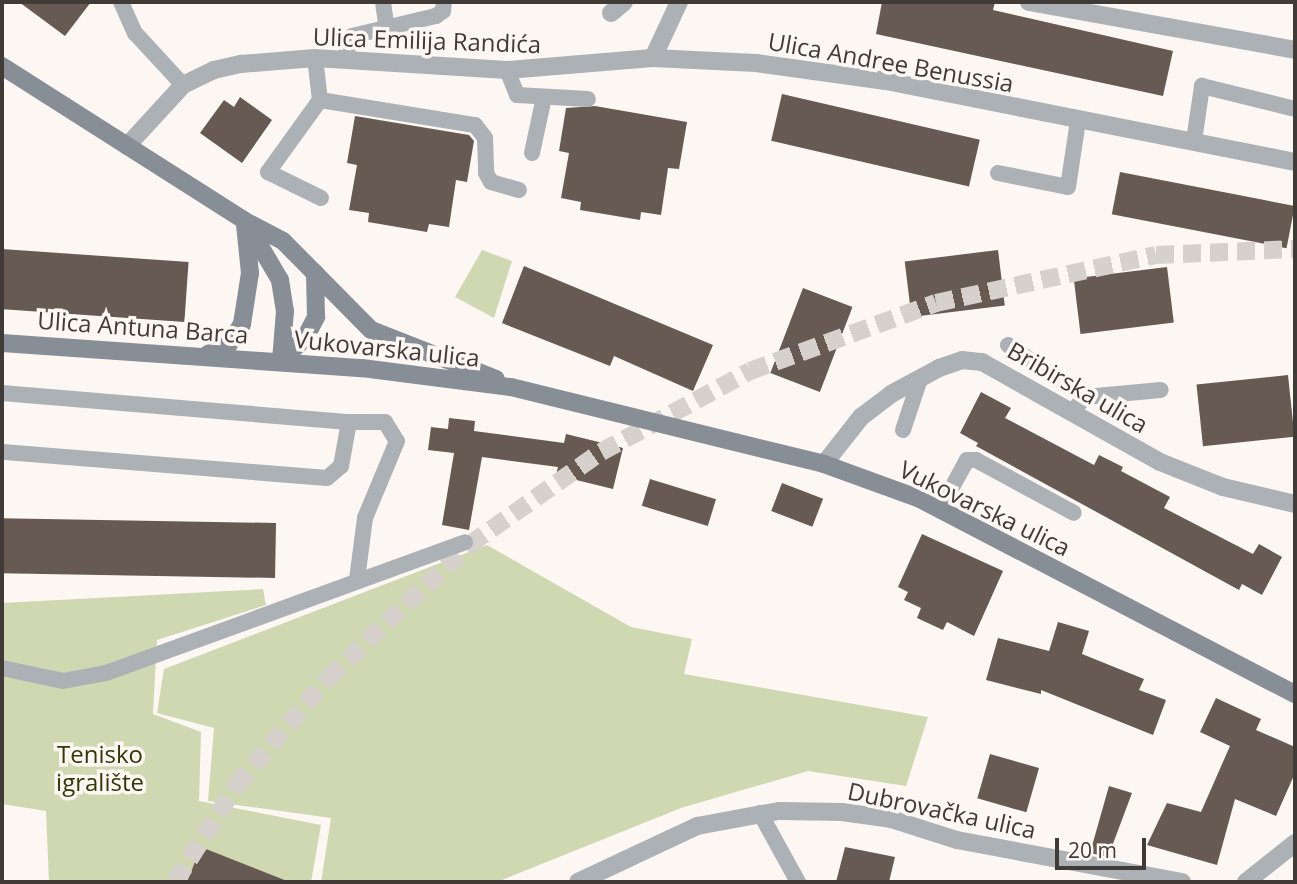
<!DOCTYPE html>
<html>
<head>
<meta charset="utf-8">
<style>
  body { margin:0 }
  #map { position:relative; width:1297px; height:884px; overflow:hidden; background:#fdf7f4; font-family:"Open Sans",sans-serif }
  div>[style] { position:absolute }
  [style*='--x'] { left:calc(var(--x)*1px); top:calc(var(--y)*1px); width:calc(var(--w)*1px); rotate:calc(var(--a)*1deg) }
  .green>* { inset:0; background:#d0d8b1 }
  .building>* { inset:0; background:#665a52; transform-origin:0 0 }
  .primary-tunnel>* { height:18px; margin-top:-9px; transform-origin:0; background:repeating-linear-gradient(90deg,#d7d1ce 0 18px,transparent 0 27px) }
  .lane>* { height:16px; margin:-8px; padding:0 8px; transform-origin:8px; border-radius:8px; background:#acb1b6 }
  .street>* { height:18px; margin:-9px; padding:0 9px; transform-origin:9px; border-radius:9px; background:#acb1b6 }
  .secondary>* { height:18px; margin:-9px; padding:0 9px; transform-origin:9px; border-radius:9px; background:#878e95 }
  span { translate:-50% -50%; white-space:nowrap; text-align:center; line-height:1.15; -webkit-text-stroke:7px #fdf7f4; paint-order:stroke }
  .street-label { font-size:24px; color:#413b38 }
  .park-label { font-size:24px; color:#323806 }
  .frame { position:absolute; inset:0; border:4px solid #413b38; pointer-events:none }
  .scale { position:absolute; left:1055px; top:838px; width:91px; height:32px; box-sizing:border-box; border:4px solid #413b38; border-top:0; padding-left:9px; font-size:21px; line-height:24px; white-space:nowrap; color:#413b38; -webkit-text-stroke:5px #fdf7f4; paint-order:stroke }
</style>
</head>
<body>
<div id="map">
  <div class="green">
    <i style="clip-path:polygon(482px 250px,512px 261px,494px 318px,455px 297px)"></i>
    <i style="clip-path:polygon(487px 545px,631px 627px,692px 639px,684px 674px,928px 717px,906px 786px,808px 771px,681px 808px,497px 882px,321px 882px,331px 818px,208px 801px,214px 728px,157px 713px,164px 669px)"></i>
    <i style="clip-path:polygon(263px 589px,266px 605px,157px 640px,153px 714px,201px 732px,199px 801px,321px 825px,311px 882px,49px 882px,46px 811px,2px 804px,2px 603px)"></i>
  </div>
  <div class="building">
    <i style="clip-path:polygon(19px 2px,91px 2px,65px 36px)"></i>
    <i style="clip-path:polygon(882px 2px,995px 2px,993px 10px,1173px 51px,1163px 96px,876px 34px)"></i>
    <i style="left:782px;top:94px;width:203px;height:48px;rotate:13deg"></i>
    <i style="clip-path:polygon(240px 97px,272px 120px,242px 163px,200px 133px,224px 100px,234px 107px)"></i>
    <i style="clip-path:polygon(595px 106px,687px 122px,679px 169px,668px 168px,661px 215px,641px 212px,640px 220px,580px 210px,581px 202px,561px 198px,569px 153px,559px 151px,566px 108px)"></i>
    <i style="clip-path:polygon(355px 116px,469px 135px,474px 141px,467px 182px,456px 180px,449px 227px,429px 224px,427px 232px,368px 222px,369px 213px,349px 210px,357px 165px,347px 163px)"></i>
    <i style="left:1120px;top:172px;width:178px;height:43px;rotate:11deg"></i>
    <i style="left:2px;top:249px;width:187px;height:60px;rotate:4deg"></i>
    <i style="left:998px;top:250px;width:56px;height:94px;rotate:83deg"></i>
    <i style="clip-path:polygon(524px 266px,713px 345px,693px 391px,614px 356px,610px 366px,502px 323px)"></i>
    <i style="left:1167px;top:267px;width:56px;height:94px;rotate:83deg"></i>
    <i style="left:803px;top:288px;width:53px;height:91px;rotate:21deg"></i>
    <i style="left:1288px;top:375px;width:62px;height:92px;rotate:84deg"></i>
    <i style="clip-path:polygon(981px 392px,1011px 408px,1005px 418px,1094px 465px,1099px 455px,1123px 467px,1121px 471px,1170px 497px,1164px 508px,1253px 554px,1259px 544px,1282px 557px,1262px 595px,1242px 584px,1239px 590px,976px 446px,978px 443px,960px 433px)"></i>
    <i style="clip-path:polygon(449px 418px,475px 421px,474px 431px,564px 443px,566px 434px,623px 448px,613px 489px,556px 475px,558px 467px,482px 457px,469px 530px,442px 525px,454px 453px,428px 450px,431px 427px,448px 429px)"></i>
    <i style="left:650px;top:479px;width:69px;height:28px;rotate:17deg"></i>
    <i style="left:782px;top:483px;width:44px;height:30px;rotate:21deg"></i>
    <i style="left:276px;top:523px;width:55px;height:274px;rotate:91deg"></i>
    <i style="clip-path:polygon(922px 534px,1003px 571px,974px 636px,947px 622px,943px 630px,917px 618px,921px 608px,904px 600px,908px 592px,898px 587px)"></i>
    <i style="clip-path:polygon(1058px 622px,1089px 631px,1082px 654px,1144px 679px,1139px 690px,1166px 700px,1153px 735px,1041px 690px,1041px 694px,986px 680px,998px 638px,1049px 651px)"></i>
    <i style="clip-path:polygon(1216px 698px,1261px 719px,1256px 730px,1295px 747px,1295px 773px,1276px 816px,1235px 799px,1217px 865px,1147px 845px,1167px 803px,1201px 812px,1230px 746px,1200px 732px)"></i>
    <i style="left:990px;top:754px;width:51px;height:46px;rotate:16deg"></i>
    <i style="clip-path:polygon(1109px 786px,1132px 793px,1108px 857px,1090px 853px)"></i>
    <i style="clip-path:polygon(201px 847px,287px 881px,287px 882px,187px 882px)"></i>
    <i style="clip-path:polygon(845px 847px,895px 857px,889px 882px,836px 882px)"></i>
  </div>
  <div class="primary-tunnel">
    <i style="--x:175;--y:882;--w:114;--a:-57.6"></i>
    <i style="--x:236;--y:786;--w:142;--a:-49.6"></i>
    <i style="--x:328;--y:678;--w:194;--a:-43.3"></i>
    <i style="--x:469;--y:545;--w:161;--a:-35.2"></i>
    <i style="--x:601;--y:452;--w:170;--a:-28.5"></i>
    <i style="--x:750;--y:371;--w:198;--a:-20.1"></i>
    <i style="--x:936;--y:303;--w:225;--a:-12.3"></i>
    <i style="--x:1156;--y:255;--w:139;--a:-2.5"></i>
  </div>
  <div class="lane">
    <i style="--x:121;--y:2;--w:34;--a:66"></i>
    <i style="--x:135;--y:33;--w:71;--a:47.3"></i>
    <i style="--x:383;--y:2;--w:29;--a:82"></i>
    <i style="--x:315;--y:58;--w:42;--a:83.2"></i>
    <i style="--x:320;--y:100;--w:157;--a:9.2"></i>
    <i style="--x:475;--y:125;--w:16;--a:52"></i>
    <i style="--x:485;--y:138;--w:35;--a:88"></i>
    <i style="--x:486;--y:173;--w:10;--a:61"></i>
    <i style="--x:491;--y:182;--w:29;--a:16"></i>
    <i style="--x:344;--y:59;--w:24;--a:-71"></i>
    <i style="--x:352;--y:36;--w:86;--a:-13.4"></i>
    <i style="--x:436;--y:16;--w:9;--a:-36"></i>
    <i style="--x:443;--y:11;--w:9;--a:-84"></i>
    <i style="--x:507;--y:70;--w:27;--a:68"></i>
    <i style="--x:517;--y:95;--w:71;--a:3.2"></i>
    <i style="--x:320;--y:100;--w:89;--a:125.8"></i>
    <i style="--x:268;--y:172;--w:59;--a:26.1"></i>
    <i style="--x:1194;--y:141;--w:56;--a:-81.7"></i>
    <i style="--x:1202;--y:86;--w:96;--a:13.9"></i>
    <i style="--x:532;--y:153;--w:57;--a:-77.9"></i>
    <i style="--x:998;--y:173;--w:71;--a:11.3"></i>
    <i style="--x:1068;--y:187;--w:67;--a:-81.4"></i>
    <i style="--x:1008;--y:345;--w:93;--a:34"></i>
    <i style="--x:2;--y:393;--w:348;--a:4.8"></i>
    <i style="--x:349;--y:422;--w:45;--a:100.3"></i>
    <i style="--x:341;--y:466;--w:18;--a:139"></i>
    <i style="--x:327;--y:478;--w:326;--a:-175.4"></i>
    <i style="--x:1071;--y:413;--w:21;--a:-49"></i>
    <i style="--x:1085;--y:397;--w:76;--a:-5.3"></i>
    <i style="--x:349;--y:422;--w:36;--a:0"></i>
    <i style="--x:385;--y:422;--w:22;--a:58"></i>
    <i style="--x:397;--y:441;--w:83;--a:112.6"></i>
    <i style="--x:365;--y:518;--w:63;--a:97.4"></i>
    <i style="--x:903;--y:430;--w:54;--a:-71.6"></i>
    <i style="--x:940;--y:509;--w:56;--a:-61.1"></i>
    <i style="--x:967;--y:460;--w:9;--a:0"></i>
    <i style="--x:976;--y:460;--w:111;--a:28.4"></i>
    <i style="--x:2;--y:668;--w:62;--a:12"></i>
    <i style="--x:63;--y:681;--w:44;--a:-10.5"></i>
    <i style="--x:106;--y:673;--w:382;--a:-20"></i>
    <i style="--x:760;--y:813;--w:79;--a:61.2"></i>
  </div>
  <div class="street">
    <i style="--x:1029;--y:2;--w:270;--a:10.2"></i>
    <i style="--x:611;--y:13;--w:17;--a:-40"></i>
    <i style="--x:653;--y:58;--w:62;--a:-65.1"></i>
    <i style="--x:127;--y:146;--w:83;--a:-47.4"></i>
    <i style="--x:183;--y:85;--w:34;--a:-26"></i>
    <i style="--x:214;--y:70;--w:28;--a:-13"></i>
    <i style="--x:241;--y:64;--w:74;--a:-4.6"></i>
    <i style="--x:315;--y:58;--w:192;--a:3.6"></i>
    <i style="--x:507;--y:70;--w:146;--a:-4.7"></i>
    <i style="--x:653;--y:58;--w:103;--a:2.8"></i>
    <i style="--x:756;--y:63;--w:131;--a:7.9"></i>
    <i style="--x:886;--y:81;--w:417;--a:11.2"></i>
    <i style="--x:824;--y:464;--w:60;--a:-51.8"></i>
    <i style="--x:861;--y:417;--w:38;--a:-37"></i>
    <i style="--x:891;--y:394;--w:55;--a:-28.4"></i>
    <i style="--x:939;--y:368;--w:24;--a:-19"></i>
    <i style="--x:962;--y:360;--w:20;--a:6"></i>
    <i style="--x:982;--y:362;--w:204;--a:29.3"></i>
    <i style="--x:1160;--y:462;--w:68;--a:21.6"></i>
    <i style="--x:1223;--y:487;--w:74;--a:13.3"></i>
    <i style="--x:578;--y:882;--w:132;--a:-25.2"></i>
    <i style="--x:697;--y:826;--w:83;--a:-10.4"></i>
    <i style="--x:779;--y:811;--w:63;--a:0.9"></i>
    <i style="--x:842;--y:812;--w:49;--a:8.1"></i>
    <i style="--x:891;--y:819;--w:69;--a:17.7"></i>
    <i style="--x:957;--y:840;--w:229;--a:10.6"></i>
    <i style="--x:1246;--y:882;--w:63;--a:-38.5"></i>
  </div>
  <div class="secondary">
    <i style="--x:2;--y:66;--w:288;--a:32.5"></i>
    <i style="--x:245;--y:221;--w:43;--a:27.8"></i>
    <i style="--x:283;--y:241;--w:125;--a:45.3"></i>
    <i style="--x:371;--y:330;--w:134;--a:21.4"></i>
    <i style="--x:247;--y:224;--w:65;--a:59.5"></i>
    <i style="--x:280;--y:280;--w:31;--a:81"></i>
    <i style="--x:285;--y:311;--w:50;--a:94.6"></i>
    <i style="--x:2;--y:343;--w:361;--a:4"></i>
    <i style="--x:362;--y:368;--w:150;--a:7.3"></i>
    <i style="--x:511;--y:387;--w:322;--a:13.8"></i>
    <i style="--x:824;--y:464;--w:102;--a:20"></i>
    <i style="--x:920;--y:499;--w:423;--a:27.5"></i>
    <i style="--x:208;--y:354;--w:23;--a:-25"></i>
    <i style="--x:229;--y:344;--w:24;--a:-57"></i>
    <i style="--x:242;--y:324;--w:52;--a:-81.1"></i>
    <i style="--x:250;--y:273;--w:48;--a:-95.9"></i>
    <i style="--x:281;--y:361;--w:33;--a:-44"></i>
    <i style="--x:305;--y:338;--w:24;--a:-62"></i>
    <i style="--x:316;--y:317;--w:44;--a:-91.3"></i>
  </div>
  <div class="street-label">
    <span style="left:427px;top:40px;rotate:2deg">Ulica Emilija Randića</span>
    <span style="left:891px;top:62px;rotate:10deg">Ulica Andree Benussia</span>
    <span style="left:143px;top:327px;rotate:4deg">Ulica Antuna Barca</span>
    <span style="left:387px;top:348px;rotate:6deg">Vukovarska ulica</span>
    <span style="left:1078px;top:387px;rotate:30deg">Bribirska ulica</span>
    <span style="left:985px;top:508px;rotate:26deg">Vukovarska ulica</span>
    <span style="left:942px;top:810px;rotate:12deg">Dubrovačka ulica</span>
  </div>
  <div class="park-label">
    <span style="left:100px;top:768px">Tenisko<br>igralište</span>
  </div>
  <div class="frame"></div>
  <div class="scale">20 m</div>
</div>
</body>
</html>
